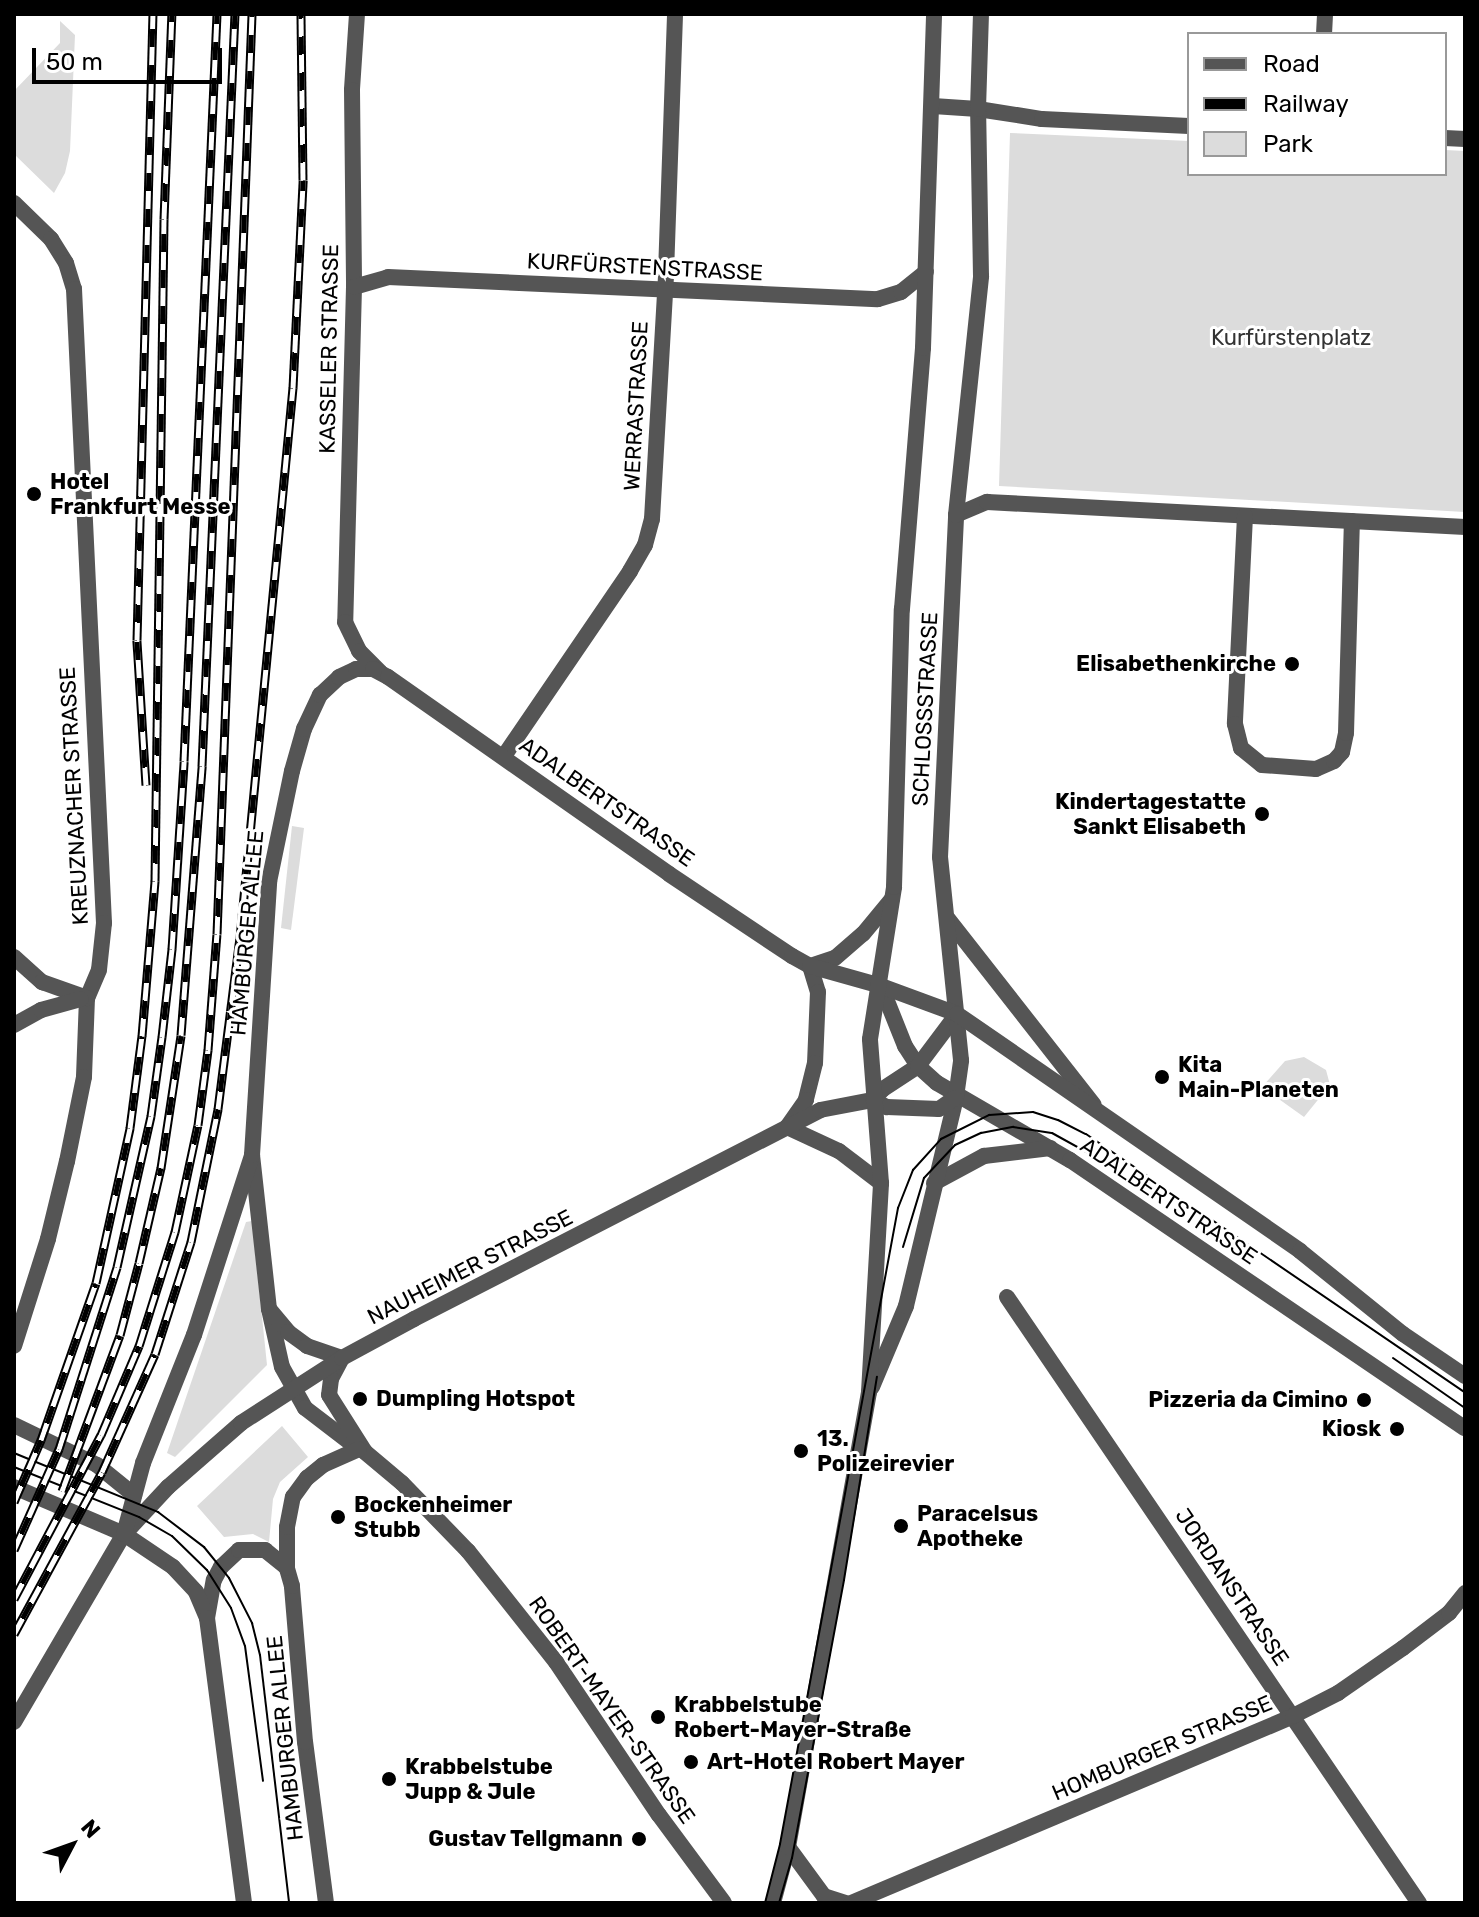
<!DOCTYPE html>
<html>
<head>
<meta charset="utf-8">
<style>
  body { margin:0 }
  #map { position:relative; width:1479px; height:1917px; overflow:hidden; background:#fff; font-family:Rubik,sans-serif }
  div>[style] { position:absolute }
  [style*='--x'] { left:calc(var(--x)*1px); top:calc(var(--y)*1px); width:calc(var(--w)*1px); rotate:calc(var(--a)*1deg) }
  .green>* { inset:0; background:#dcdcdc }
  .minor>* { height:16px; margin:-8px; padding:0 8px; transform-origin:8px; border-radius:8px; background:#555 }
  .tertiary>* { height:16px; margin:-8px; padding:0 8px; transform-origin:8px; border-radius:8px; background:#555 }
  .tram>* { height:2px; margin:-1px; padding:0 1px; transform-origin:1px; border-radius:1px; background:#000 }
  .rail>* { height:9px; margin-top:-4.5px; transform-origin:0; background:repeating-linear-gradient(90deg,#fff 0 18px,#000 0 36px); box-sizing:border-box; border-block:2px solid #000 }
  .dots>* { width:22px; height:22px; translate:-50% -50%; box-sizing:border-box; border:4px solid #fff; border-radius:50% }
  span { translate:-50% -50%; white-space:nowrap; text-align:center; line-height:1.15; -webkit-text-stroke:6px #fff; paint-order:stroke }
  .street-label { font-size:22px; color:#000 }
  .park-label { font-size:22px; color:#333 }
  .poi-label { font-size:22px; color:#000; font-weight:700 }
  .left { translate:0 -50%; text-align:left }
  .right { translate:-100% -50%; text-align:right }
  .frame { position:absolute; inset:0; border:16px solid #000; pointer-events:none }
  .legend { position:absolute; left:1187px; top:32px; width:260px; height:144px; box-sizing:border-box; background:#fff; border:2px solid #999; margin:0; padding:10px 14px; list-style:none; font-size:24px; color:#000 }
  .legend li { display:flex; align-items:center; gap:16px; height:40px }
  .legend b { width:40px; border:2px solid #999 }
  .north { position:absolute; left:32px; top:1805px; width:80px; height:80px; -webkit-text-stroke:6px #fff; paint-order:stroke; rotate:49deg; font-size:22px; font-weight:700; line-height:32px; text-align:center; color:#000 }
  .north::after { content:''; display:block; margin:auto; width:28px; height:36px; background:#000; clip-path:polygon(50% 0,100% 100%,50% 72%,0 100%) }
  .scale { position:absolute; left:32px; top:48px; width:190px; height:36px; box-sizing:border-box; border:4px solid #000; border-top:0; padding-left:10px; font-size:24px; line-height:28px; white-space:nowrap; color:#000; -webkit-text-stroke:6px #fff; paint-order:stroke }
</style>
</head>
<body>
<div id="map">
  <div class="green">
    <i style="clip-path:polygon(60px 21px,75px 35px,70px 151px,65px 173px,54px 193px,14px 154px,14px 91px,60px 43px)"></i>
    <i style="clip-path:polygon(1010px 133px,1189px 141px,1189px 174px,1445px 174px,1445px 150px,1465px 151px,1465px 512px,999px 486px)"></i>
    <i style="clip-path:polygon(292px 826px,304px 828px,291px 930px,281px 928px)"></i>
    <i style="clip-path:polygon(1304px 1057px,1326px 1070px,1330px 1085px,1304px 1117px,1262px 1087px,1285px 1061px)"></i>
    <i style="clip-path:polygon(252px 1221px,267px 1365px,175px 1457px,167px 1453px,246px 1222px)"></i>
    <i style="clip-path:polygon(282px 1426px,308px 1457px,280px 1482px,273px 1499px,269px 1542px,253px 1534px,224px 1537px,197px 1506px)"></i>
  </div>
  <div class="minor">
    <i style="--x:357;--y:14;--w:76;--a:93.8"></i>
    <i style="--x:352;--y:90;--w:197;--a:89.4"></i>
    <i style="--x:354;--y:287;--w:335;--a:91.5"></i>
    <i style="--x:345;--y:622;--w:32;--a:64"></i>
    <i style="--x:359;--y:651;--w:30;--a:45"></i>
    <i style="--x:1324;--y:34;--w:20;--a:-87"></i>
    <i style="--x:978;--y:109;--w:65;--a:8.9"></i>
    <i style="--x:1042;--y:119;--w:147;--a:2.7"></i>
    <i style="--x:1445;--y:138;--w:20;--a:3"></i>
    <i style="--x:14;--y:203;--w:52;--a:44.2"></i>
    <i style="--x:51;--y:239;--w:28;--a:58"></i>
    <i style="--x:66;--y:263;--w:27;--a:73"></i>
    <i style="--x:74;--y:289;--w:635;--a:87.29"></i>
    <i style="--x:104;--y:923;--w:47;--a:96.1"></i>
    <i style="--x:99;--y:970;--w:30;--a:113"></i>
    <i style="--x:87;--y:998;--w:79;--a:92.2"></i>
    <i style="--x:84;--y:1077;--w:86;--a:101.4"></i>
    <i style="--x:67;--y:1161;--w:80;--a:103.7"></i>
    <i style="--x:48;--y:1239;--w:112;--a:107.6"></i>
    <i style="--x:354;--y:287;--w:35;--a:-16"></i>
    <i style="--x:388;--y:277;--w:490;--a:2.6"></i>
    <i style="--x:878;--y:299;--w:24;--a:-17"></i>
    <i style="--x:901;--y:292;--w:32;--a:-39"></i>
    <i style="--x:956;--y:515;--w:34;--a:-23"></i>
    <i style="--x:987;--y:502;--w:479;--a:3"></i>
    <i style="--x:1245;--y:516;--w:208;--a:92.8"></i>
    <i style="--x:1235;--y:724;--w:25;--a:76"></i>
    <i style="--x:1241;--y:748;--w:27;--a:39"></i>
    <i style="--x:1262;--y:765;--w:54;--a:4.2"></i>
    <i style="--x:1316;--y:769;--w:20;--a:-24"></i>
    <i style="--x:1334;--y:761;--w:12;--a:-48"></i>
    <i style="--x:1342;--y:752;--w:19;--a:-78"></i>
    <i style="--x:1346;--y:733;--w:212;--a:-88.4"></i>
    <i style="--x:504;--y:756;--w:224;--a:-55.7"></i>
    <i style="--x:630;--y:571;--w:30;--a:-60"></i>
    <i style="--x:645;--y:545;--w:27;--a:-75"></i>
    <i style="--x:652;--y:519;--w:246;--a:-86.7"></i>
    <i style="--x:666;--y:273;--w:259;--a:-88"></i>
    <i style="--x:14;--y:957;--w:38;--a:42"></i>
    <i style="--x:42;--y:982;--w:48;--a:19.6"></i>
    <i style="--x:14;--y:1025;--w:31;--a:-29"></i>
    <i style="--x:41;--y:1010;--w:41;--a:-15.4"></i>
    <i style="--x:252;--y:1155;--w:155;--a:83.7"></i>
    <i style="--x:269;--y:1309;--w:59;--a:77.4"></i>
    <i style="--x:282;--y:1367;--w:47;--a:60.7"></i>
    <i style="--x:305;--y:1408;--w:64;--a:37.4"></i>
    <i style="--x:1007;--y:1297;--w:733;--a:55.79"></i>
    <i style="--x:269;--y:1309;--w:30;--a:50"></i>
    <i style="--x:288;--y:1332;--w:24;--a:36"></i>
    <i style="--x:307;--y:1346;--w:37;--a:19"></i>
    <i style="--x:342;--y:1358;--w:24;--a:118"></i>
    <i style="--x:331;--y:1379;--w:16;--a:97"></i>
    <i style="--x:329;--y:1395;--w:67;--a:57.7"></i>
    <i style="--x:365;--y:1452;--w:48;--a:40"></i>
    <i style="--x:402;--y:1483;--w:95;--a:45.9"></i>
    <i style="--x:468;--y:1551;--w:142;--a:51.6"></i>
    <i style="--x:556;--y:1662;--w:184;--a:56.1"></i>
    <i style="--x:659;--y:1815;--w:109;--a:53.5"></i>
    <i style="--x:207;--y:1618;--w:39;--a:-80"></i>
    <i style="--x:214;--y:1580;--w:15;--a:-62"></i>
    <i style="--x:221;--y:1567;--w:25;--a:-43"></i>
    <i style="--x:239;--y:1550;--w:26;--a:0"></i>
    <i style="--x:265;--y:1550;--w:28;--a:39"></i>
    <i style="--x:14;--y:1722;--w:218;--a:-59.7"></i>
    <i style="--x:788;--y:1847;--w:61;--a:53.7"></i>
    <i style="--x:824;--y:1896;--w:23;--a:18"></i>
    <i style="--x:326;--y:1903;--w:162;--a:-97.4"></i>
    <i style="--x:305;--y:1742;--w:157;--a:-94.8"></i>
    <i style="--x:292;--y:1586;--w:19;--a:-106"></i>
    <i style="--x:287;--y:1568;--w:41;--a:-90"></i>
    <i style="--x:287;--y:1527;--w:31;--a:-79"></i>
    <i style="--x:293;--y:1497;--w:24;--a:-54"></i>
    <i style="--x:307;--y:1478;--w:21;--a:-39"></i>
    <i style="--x:323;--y:1465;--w:39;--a:-24"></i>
    <i style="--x:851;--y:1903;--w:480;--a:-22.9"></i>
    <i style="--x:1293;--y:1716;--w:51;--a:-27.1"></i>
    <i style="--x:1338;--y:1693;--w:79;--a:-34.7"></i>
    <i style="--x:1403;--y:1648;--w:58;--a:-37.3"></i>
    <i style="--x:1449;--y:1613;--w:26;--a:-51"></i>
  </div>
  <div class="tertiary">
    <i style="--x:933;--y:106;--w:45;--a:3.8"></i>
    <i style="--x:948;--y:919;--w:236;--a:51.9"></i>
    <i style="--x:810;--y:966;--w:27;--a:73"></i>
    <i style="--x:818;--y:992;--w:71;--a:92.4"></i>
    <i style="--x:815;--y:1063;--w:38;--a:104"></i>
    <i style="--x:806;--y:1100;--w:33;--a:125"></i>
    <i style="--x:787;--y:1127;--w:57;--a:24.8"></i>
    <i style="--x:839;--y:1151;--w:53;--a:37.3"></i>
    <i style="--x:810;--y:966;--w:26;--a:-18"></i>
    <i style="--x:835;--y:958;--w:37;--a:-41"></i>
    <i style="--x:863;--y:934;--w:45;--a:-50.4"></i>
    <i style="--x:881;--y:986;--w:65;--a:68.2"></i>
    <i style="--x:905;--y:1046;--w:24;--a:57"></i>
    <i style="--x:918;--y:1066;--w:25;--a:42"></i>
    <i style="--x:937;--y:1083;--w:154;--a:30.1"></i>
    <i style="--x:1070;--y:1160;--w:477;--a:34.2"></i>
    <i style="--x:873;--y:1100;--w:15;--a:-48"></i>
    <i style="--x:883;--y:1089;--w:42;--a:-33.3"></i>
    <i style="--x:918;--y:1066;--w:65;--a:-53.1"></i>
    <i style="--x:934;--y:1183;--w:57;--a:-28.4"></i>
    <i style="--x:984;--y:1156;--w:67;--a:-6.8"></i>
    <i style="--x:872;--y:1387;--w:88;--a:-67.2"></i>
    <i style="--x:906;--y:1306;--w:215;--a:-76.5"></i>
    <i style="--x:956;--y:1097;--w:37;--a:-82"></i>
    <i style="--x:961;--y:1060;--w:204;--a:-95.9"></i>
    <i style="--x:940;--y:857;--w:342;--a:-87.3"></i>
    <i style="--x:956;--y:515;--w:240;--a:-84"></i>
    <i style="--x:981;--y:276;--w:167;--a:-91"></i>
    <i style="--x:978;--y:109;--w:95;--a:-88.2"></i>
    <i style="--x:14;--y:1425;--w:92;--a:25.7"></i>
    <i style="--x:97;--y:1465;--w:48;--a:39"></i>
    <i style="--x:14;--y:1487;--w:120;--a:23.1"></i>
    <i style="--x:124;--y:1534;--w:59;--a:34"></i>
    <i style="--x:173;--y:1567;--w:34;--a:47"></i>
    <i style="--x:196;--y:1592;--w:28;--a:67"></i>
    <i style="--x:207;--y:1618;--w:287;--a:82.6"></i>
    <i style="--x:128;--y:1530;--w:59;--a:-47.1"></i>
    <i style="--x:168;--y:1487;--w:97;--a:-41.2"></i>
    <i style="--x:241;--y:1423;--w:120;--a:-32.8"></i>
    <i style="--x:342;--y:1358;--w:82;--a:-28.4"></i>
    <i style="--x:414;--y:1319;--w:457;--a:-27.2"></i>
    <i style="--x:820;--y:1110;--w:54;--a:-10.7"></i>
    <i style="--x:873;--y:1100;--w:16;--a:27"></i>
    <i style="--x:887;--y:1107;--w:52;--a:2.2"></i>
    <i style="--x:939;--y:1109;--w:19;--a:-35"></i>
    <i style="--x:124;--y:1534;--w:73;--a:-75"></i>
    <i style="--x:143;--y:1463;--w:138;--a:-68.3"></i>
    <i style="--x:194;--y:1335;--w:189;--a:-72.1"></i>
    <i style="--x:252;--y:1155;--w:274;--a:-86.4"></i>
    <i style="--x:269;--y:882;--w:113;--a:-78.3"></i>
    <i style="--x:292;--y:771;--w:44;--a:-74.1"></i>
    <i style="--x:304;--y:729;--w:38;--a:-65"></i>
    <i style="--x:320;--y:695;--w:26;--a:-43"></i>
    <i style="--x:339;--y:677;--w:19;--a:-25"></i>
    <i style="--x:356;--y:669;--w:17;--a:0"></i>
    <i style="--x:373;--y:669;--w:17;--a:28"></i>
    <i style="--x:388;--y:677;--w:343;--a:35"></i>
    <i style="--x:669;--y:874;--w:148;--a:33.7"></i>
    <i style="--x:792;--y:956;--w:21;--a:29"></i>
    <i style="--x:810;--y:966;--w:74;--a:15.7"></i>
    <i style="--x:881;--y:986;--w:81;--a:20.2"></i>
    <i style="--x:957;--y:1014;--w:417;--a:34.6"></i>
    <i style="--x:1300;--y:1251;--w:132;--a:38.9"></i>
    <i style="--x:1403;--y:1334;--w:75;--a:34.1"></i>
    <i style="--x:773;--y:1903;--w:58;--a:-75"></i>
    <i style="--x:788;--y:1847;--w:462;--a:-79.9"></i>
    <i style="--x:869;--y:1392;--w:209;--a:-86.7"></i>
    <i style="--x:881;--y:1183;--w:144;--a:-94.4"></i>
    <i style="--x:870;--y:1039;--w:154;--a:-81"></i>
    <i style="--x:894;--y:887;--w:278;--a:-88.4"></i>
    <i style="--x:902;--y:609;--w:262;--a:-85.4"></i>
    <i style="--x:923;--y:348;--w:334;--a:-88.1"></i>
  </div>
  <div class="tram">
    <i style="--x:903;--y:1247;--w:72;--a:-73.1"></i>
    <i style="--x:924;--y:1178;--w:45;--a:-46.8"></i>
    <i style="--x:955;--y:1145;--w:29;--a:-25"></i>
    <i style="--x:981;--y:1133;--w:33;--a:-11"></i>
    <i style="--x:1013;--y:1127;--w:39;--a:9"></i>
    <i style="--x:1052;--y:1133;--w:68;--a:28.8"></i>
    <i style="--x:1393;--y:1358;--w:88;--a:34.8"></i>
    <i style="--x:14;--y:1453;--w:156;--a:22.3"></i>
    <i style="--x:158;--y:1512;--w:58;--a:37.3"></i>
    <i style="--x:204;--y:1547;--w:40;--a:51"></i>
    <i style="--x:229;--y:1578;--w:51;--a:62.9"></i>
    <i style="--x:252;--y:1623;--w:33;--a:76"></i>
    <i style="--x:260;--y:1655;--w:250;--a:83.3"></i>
    <i style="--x:14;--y:1467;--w:135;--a:21.8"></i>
    <i style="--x:139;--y:1517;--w:38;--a:30"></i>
    <i style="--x:172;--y:1536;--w:49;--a:44.2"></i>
    <i style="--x:207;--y:1570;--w:45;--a:57.7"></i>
    <i style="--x:231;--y:1608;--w:40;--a:69.8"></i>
    <i style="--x:245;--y:1646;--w:136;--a:82.4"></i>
    <i style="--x:765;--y:1903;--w:61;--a:-75.7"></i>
    <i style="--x:780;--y:1844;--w:647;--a:-79.49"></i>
    <i style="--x:898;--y:1208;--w:41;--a:-68.5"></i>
    <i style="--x:913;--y:1170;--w:42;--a:-47.9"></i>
    <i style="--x:941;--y:1139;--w:54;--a:-26.6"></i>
    <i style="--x:989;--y:1115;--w:44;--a:-3.9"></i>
    <i style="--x:1033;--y:1112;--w:26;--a:18"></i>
    <i style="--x:1058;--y:1120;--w:31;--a:27"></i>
    <i style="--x:1086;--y:1134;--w:459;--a:34.3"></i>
    <i style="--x:779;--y:1903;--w:47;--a:-73.9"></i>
    <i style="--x:792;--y:1858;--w:283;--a:-79.4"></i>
    <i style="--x:844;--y:1580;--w:206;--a:-80.8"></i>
  </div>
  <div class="rail">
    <i style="--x:146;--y:785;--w:145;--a:-93.6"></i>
    <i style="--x:137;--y:640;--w:626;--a:-88.54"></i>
    <i style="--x:62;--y:1491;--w:166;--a:-69.6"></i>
    <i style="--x:120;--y:1335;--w:74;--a:-75.2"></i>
    <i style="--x:139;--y:1263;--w:98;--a:-77"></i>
    <i style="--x:161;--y:1168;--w:134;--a:-81.4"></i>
    <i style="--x:181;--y:1035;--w:270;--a:-85.5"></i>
    <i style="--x:202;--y:766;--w:753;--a:-87.49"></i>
    <i style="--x:14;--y:1502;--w:68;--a:-66.5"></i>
    <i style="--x:41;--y:1440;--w:166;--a:-70.7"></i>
    <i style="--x:96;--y:1283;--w:159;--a:-77.6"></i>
    <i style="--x:130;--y:1128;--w:93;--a:-82.6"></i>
    <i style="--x:142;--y:1036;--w:156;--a:-85.2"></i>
    <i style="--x:155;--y:881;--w:662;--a:-89.22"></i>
    <i style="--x:164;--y:219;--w:205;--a:-87.8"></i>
    <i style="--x:14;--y:1550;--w:111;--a:-66"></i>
    <i style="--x:59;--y:1449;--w:191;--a:-72.3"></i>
    <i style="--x:117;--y:1267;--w:155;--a:-77.3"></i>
    <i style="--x:151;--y:1116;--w:80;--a:-82.1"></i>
    <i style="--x:162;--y:1037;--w:89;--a:-83.5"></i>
    <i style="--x:172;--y:949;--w:188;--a:-86.3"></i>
    <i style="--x:184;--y:761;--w:748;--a:-87.47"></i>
    <i style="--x:14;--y:1599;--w:186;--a:-62.1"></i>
    <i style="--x:101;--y:1435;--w:97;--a:-66.9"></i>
    <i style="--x:139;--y:1346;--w:120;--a:-72.5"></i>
    <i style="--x:175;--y:1232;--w:109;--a:-77.9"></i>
    <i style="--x:198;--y:1125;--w:76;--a:-82.4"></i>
    <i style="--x:208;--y:1050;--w:116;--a:-85.6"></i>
    <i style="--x:217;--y:934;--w:921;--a:-87.82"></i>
    <i style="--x:14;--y:1634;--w:184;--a:-61.5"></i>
    <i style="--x:102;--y:1472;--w:129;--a:-65.8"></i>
    <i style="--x:155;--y:1354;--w:118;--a:-72.2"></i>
    <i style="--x:191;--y:1242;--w:136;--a:-78.5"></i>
    <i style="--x:218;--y:1109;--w:172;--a:-82.7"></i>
    <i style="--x:240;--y:938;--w:553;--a:-84.5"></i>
    <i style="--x:293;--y:388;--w:208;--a:-87.2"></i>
    <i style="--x:303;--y:180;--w:166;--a:-90.7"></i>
  </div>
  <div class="dots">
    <i style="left:34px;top:494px;background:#000"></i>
    <i style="left:1292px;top:664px;background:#000"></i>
    <i style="left:1262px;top:814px;background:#000"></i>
    <i style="left:1162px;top:1077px;background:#000"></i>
    <i style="left:360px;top:1399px;background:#000"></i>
    <i style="left:1364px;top:1400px;background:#000"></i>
    <i style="left:1397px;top:1429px;background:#000"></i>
    <i style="left:801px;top:1451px;background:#000"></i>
    <i style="left:338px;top:1517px;background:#000"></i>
    <i style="left:901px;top:1526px;background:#000"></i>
    <i style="left:658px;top:1717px;background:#000"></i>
    <i style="left:691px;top:1762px;background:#000"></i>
    <i style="left:389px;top:1779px;background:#000"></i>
    <i style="left:639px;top:1839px;background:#000"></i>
  </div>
  <div class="street-label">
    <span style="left:645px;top:267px;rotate:3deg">KURFÜRSTENSTRASSE</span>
    <span style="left:329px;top:349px;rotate:-89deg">KASSELER STRASSE</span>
    <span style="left:636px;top:406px;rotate:-87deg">WERRASTRASSE</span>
    <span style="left:925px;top:709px;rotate:-87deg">SCHLOSSSTRASSE</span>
    <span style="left:74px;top:796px;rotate:-93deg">KREUZNACHER STRASSE</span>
    <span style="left:607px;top:802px;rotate:35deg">ADALBERTSTRASSE</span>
    <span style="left:247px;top:933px;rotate:-85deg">HAMBURGER ALLEE</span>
    <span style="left:1169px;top:1201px;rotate:34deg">ADALBERTSTRASSE</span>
    <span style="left:470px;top:1267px;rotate:-27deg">NAUHEIMER STRASSE</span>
    <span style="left:1232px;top:1587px;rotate:56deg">JORDANSTRASSE</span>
    <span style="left:612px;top:1710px;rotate:55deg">ROBERT-MAYER-STRASSE</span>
    <span style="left:285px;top:1738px;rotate:-96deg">HAMBURGER ALLEE</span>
    <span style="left:1162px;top:1748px;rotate:-23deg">HOMBURGER STRASSE</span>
  </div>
  <div class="park-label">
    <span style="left:1291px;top:338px">Kurfürstenplatz</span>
  </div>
  <div class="poi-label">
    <span class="left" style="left:50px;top:494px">Hotel<br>Frankfurt Messe</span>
    <span class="right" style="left:1276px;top:664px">Elisabethenkirche</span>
    <span class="right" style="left:1246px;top:814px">Kindertagestatte<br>Sankt Elisabeth</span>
    <span class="left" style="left:1178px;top:1077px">Kita<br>Main-Planeten</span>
    <span class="left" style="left:376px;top:1399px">Dumpling Hotspot</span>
    <span class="right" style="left:1348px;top:1400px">Pizzeria da Cimino</span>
    <span class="right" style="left:1381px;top:1429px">Kiosk</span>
    <span class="left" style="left:817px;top:1451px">13.<br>Polizeirevier</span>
    <span class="left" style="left:354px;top:1517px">Bockenheimer<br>Stubb</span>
    <span class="left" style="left:917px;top:1526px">Paracelsus<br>Apotheke</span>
    <span class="left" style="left:674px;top:1717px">Krabbelstube<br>Robert-Mayer-Straße</span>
    <span class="left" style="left:707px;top:1762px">Art-Hotel Robert Mayer</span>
    <span class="left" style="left:405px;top:1779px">Krabbelstube<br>Jupp &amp; Jule</span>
    <span class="right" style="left:623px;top:1839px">Gustav Tellgmann</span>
  </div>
  <div class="frame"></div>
  <ul class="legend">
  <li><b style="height:10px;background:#555"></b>Road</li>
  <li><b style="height:10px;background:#000"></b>Railway</li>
  <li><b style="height:22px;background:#dcdcdc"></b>Park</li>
  </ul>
  <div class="north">N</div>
  <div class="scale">50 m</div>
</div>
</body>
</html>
